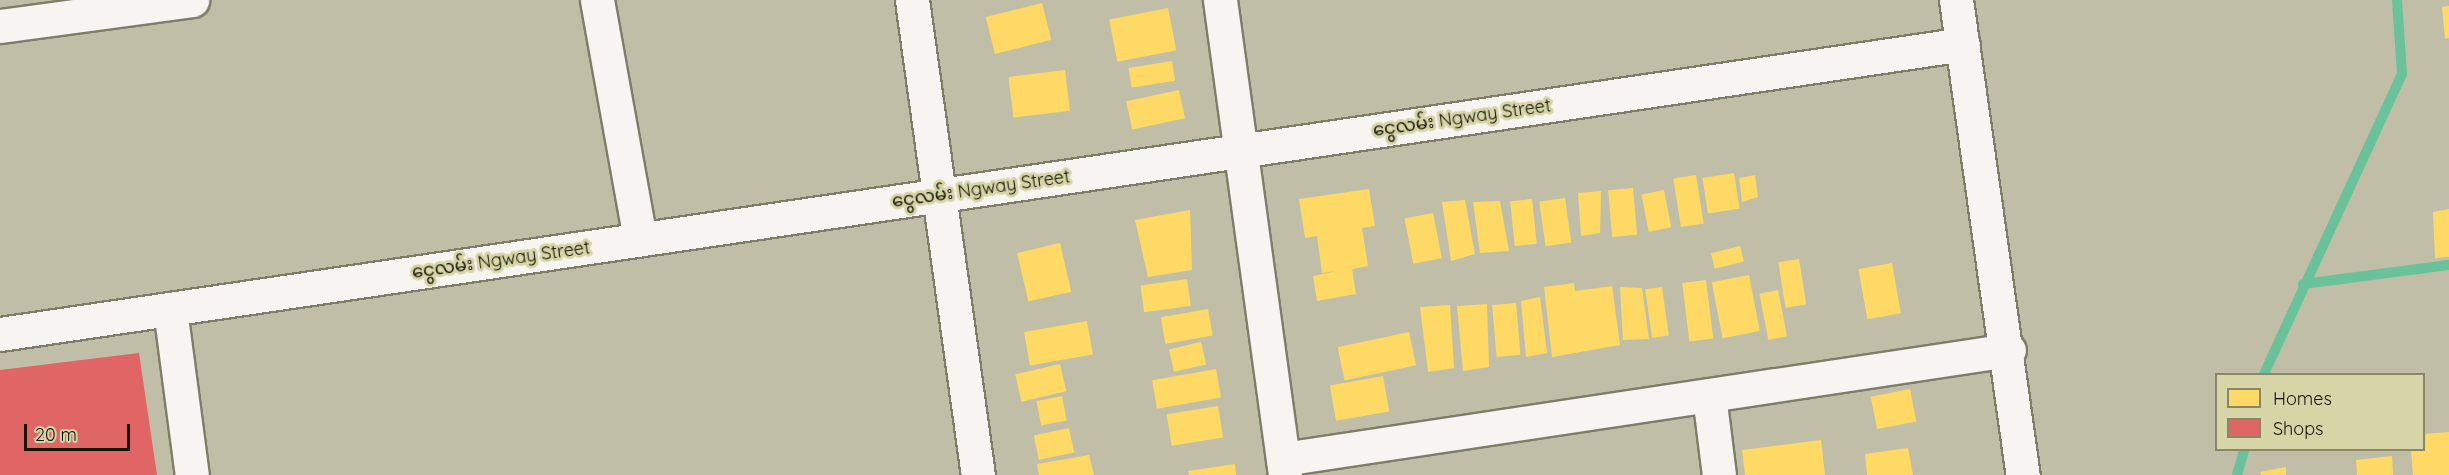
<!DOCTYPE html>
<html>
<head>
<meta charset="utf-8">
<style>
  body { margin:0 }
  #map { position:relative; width:2449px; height:475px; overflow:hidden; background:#c0bea6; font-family:Quicksand,"Noto Sans Myanmar",sans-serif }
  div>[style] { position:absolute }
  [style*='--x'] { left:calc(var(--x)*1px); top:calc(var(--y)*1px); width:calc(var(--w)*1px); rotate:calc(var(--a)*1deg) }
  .homes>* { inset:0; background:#ffd966; transform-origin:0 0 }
  .shops>* { inset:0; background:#e06666 }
  .stream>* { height:10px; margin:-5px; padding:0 5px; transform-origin:5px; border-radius:5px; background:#69c299 }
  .roads { filter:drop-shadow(2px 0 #7e7d6a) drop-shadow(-2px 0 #7e7d6a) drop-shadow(0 2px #7e7d6a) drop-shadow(0 -2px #7e7d6a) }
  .street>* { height:33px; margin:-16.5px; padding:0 16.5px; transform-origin:16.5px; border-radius:16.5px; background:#f6f5f2 }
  span { translate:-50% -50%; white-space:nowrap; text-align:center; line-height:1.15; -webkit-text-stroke:6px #d7d4a8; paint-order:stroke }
  .street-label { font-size:18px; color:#151304 }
  .legend { position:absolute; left:2215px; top:373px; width:210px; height:78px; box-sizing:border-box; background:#d7d4a8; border:2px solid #898766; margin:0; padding:8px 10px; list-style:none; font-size:18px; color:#151304 }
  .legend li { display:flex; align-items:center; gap:12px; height:30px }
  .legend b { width:30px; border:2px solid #898766 }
  .scale { position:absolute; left:24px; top:424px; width:106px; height:27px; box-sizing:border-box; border:3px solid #151304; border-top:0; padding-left:8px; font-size:18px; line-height:21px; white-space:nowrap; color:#151304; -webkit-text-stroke:4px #d7d4a8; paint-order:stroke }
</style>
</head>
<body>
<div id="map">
  <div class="homes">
    <i style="left:1042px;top:3px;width:38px;height:58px;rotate:76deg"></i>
    <i style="clip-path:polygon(2449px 6px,2449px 38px,2445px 39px,2442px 7px)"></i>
    <i style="left:1168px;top:8px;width:43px;height:60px;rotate:79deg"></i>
    <i style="left:1172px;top:61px;width:20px;height:44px;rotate:81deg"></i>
    <i style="left:1065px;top:70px;width:41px;height:57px;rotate:83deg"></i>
    <i style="left:1179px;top:90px;width:29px;height:54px;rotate:78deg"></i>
    <i style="left:1734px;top:173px;width:36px;height:32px;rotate:81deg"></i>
    <i style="left:1696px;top:175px;width:49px;height:23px;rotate:81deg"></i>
    <i style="clip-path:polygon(1755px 175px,1758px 197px,1742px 202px,1739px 178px)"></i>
    <i style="left:1633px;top:188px;width:47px;height:25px;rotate:85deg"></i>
    <i style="clip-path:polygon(1369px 189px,1375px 226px,1362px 228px,1368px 266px,1352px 269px,1356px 294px,1317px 301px,1313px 276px,1337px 271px,1322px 273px,1317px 236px,1305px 238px,1299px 199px)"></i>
    <i style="left:1664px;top:190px;width:38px;height:23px;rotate:79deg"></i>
    <i style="clip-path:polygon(1601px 191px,1600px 233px,1581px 236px,1578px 193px)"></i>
    <i style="left:1565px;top:198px;width:45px;height:26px;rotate:82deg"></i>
    <i style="left:1532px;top:199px;width:45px;height:22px;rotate:84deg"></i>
    <i style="clip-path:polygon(1465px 200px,1475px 254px,1451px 261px,1442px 202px)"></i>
    <i style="clip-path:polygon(1500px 201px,1509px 251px,1480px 253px,1473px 202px)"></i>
    <i style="clip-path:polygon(2449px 209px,2449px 257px,2435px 258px,2433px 212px)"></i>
    <i style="clip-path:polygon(1190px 210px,1192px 270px,1148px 277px,1135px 220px)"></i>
    <i style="left:1433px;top:213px;width:46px;height:29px;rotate:79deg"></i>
    <i style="left:1060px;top:243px;width:50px;height:44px;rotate:77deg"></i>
    <i style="left:1740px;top:246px;width:16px;height:30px;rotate:76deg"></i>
    <i style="left:1799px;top:259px;width:46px;height:21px;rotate:81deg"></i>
    <i style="left:1892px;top:263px;width:51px;height:34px;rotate:80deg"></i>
    <i style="left:1749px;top:275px;width:57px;height:38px;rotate:79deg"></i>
    <i style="left:1187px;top:279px;width:27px;height:47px;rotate:82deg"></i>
    <i style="left:1706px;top:280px;width:59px;height:24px;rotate:83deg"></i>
    <i style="clip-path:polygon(1574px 283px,1575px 291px,1612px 286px,1620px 345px,1552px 357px,1544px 287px)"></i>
    <i style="clip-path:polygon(1620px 287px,1642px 288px,1649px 339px,1623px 340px)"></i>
    <i style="left:1662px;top:287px;width:49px;height:17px;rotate:82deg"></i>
    <i style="left:1778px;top:290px;width:47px;height:19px;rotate:79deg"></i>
    <i style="clip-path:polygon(1540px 297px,1547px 353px,1526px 357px,1521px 301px)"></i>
    <i style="left:1516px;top:303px;width:52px;height:24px;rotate:85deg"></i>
    <i style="clip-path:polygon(1487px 304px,1489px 367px,1463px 371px,1457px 306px)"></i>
    <i style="clip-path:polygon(1450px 305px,1454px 368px,1428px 372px,1420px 307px)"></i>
    <i style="left:1208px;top:309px;width:27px;height:48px;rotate:80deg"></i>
    <i style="left:1087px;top:321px;width:34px;height:64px;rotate:80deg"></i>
    <i style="left:1409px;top:332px;width:34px;height:73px;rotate:78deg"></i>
    <i style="left:1201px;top:342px;width:23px;height:33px;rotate:77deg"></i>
    <i style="left:1060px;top:364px;width:28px;height:46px;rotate:77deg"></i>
    <i style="left:1216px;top:369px;width:29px;height:65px;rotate:80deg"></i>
    <i style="left:1383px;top:376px;width:36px;height:54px;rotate:80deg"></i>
    <i style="left:1910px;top:389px;width:33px;height:40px;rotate:79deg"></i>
    <i style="left:1062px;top:396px;width:25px;height:26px;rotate:79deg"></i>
    <i style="left:1218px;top:406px;width:32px;height:52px;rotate:81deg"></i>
    <i style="left:1069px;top:428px;width:25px;height:36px;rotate:78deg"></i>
    <i style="clip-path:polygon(2449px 432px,2449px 475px,2413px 475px,2411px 450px,2424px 450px,2424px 434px)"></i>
    <i style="clip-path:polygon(1821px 440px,1825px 475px,1745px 475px,1742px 450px)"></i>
    <i style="clip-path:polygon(1908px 448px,1913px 475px,1867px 475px,1865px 454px)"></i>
    <i style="clip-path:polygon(1089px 455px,1094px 475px,1039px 475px,1037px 464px)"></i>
    <i style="clip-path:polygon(2392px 456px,2393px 475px,2357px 475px,2356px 460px)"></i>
    <i style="clip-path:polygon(1235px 464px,1236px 475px,1189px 475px,1188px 471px)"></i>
    <i style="clip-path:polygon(2286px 467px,2286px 475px,2261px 475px,2260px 472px)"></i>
  </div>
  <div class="shops">
    <i style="clip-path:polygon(139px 353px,157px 475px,0 475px,0 370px)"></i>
  </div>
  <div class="stream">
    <i style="--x:2303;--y:284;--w:147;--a:-7.4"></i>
    <i style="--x:2264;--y:374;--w:330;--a:-65.3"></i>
    <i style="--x:2402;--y:74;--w:74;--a:-93.9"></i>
    <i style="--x:2237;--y:475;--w:26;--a:-74"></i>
  </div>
  <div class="roads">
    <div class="street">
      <i style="--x:597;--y:0;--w:243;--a:79.8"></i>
      <i style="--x:912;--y:0;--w:480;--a:82.1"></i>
      <i style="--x:1220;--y:0;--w:479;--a:82.2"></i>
      <i style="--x:1956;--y:0;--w:480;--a:82"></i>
      <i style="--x:0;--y:26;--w:194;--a:-7.7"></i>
      <i style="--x:170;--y:309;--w:167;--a:82.5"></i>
      <i style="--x:0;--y:334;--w:1984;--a:-8.4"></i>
      <i style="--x:1709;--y:395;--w:81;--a:82.9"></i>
      <i style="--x:1283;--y:459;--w:734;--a:-8.54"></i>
    </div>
  </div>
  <div class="street-label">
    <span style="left:1462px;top:118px;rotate:-8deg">ငွေလမ်း Ngway Street</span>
    <span style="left:981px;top:189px;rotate:-8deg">ငွေလမ်း Ngway Street</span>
    <span style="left:501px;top:260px;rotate:-8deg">ငွေလမ်း Ngway Street</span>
  </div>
  <ul class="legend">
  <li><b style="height:16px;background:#ffd966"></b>Homes</li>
  <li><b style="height:16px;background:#e06666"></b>Shops</li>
  </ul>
  <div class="scale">20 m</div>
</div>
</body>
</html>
